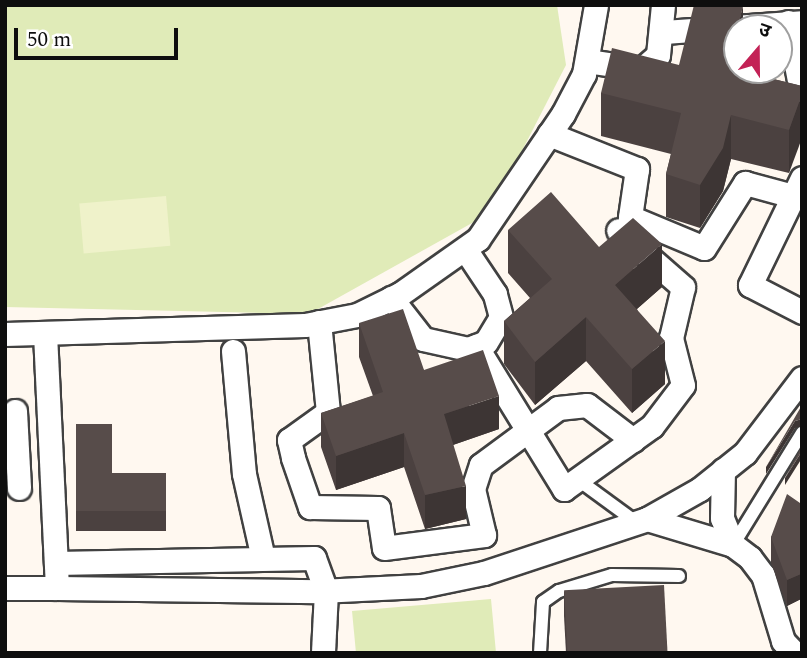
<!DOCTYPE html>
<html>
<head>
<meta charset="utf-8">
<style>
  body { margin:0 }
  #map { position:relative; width:807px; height:658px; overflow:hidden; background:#fff8f0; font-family:Spectral,"Noto Sans Devanagari",serif }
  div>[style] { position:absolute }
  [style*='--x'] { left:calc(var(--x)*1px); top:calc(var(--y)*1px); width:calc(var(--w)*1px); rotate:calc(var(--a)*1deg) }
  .green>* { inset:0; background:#e0ebb8 }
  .pitch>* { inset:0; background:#eff2ca; transform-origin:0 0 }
  .roads { filter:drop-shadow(2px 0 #414141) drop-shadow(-2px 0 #414141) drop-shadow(0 2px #414141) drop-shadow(0 -2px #414141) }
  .service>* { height:12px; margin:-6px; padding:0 6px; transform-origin:6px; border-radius:6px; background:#fff }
  .minor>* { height:23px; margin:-11.5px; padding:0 11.5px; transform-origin:11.5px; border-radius:11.5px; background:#fff }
  .wall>* { inset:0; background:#4b4140 }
  .shaded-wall>* { inset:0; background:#3d3534 }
  .building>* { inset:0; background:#574c4a; transform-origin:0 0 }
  span { translate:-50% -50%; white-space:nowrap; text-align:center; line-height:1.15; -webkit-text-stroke:7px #fff; paint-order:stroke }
  .frame { position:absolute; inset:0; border:7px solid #0e0e0e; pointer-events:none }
  .north { position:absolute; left:723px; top:14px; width:70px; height:70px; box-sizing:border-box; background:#fff; border:2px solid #9f9f9f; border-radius:50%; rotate:20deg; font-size:19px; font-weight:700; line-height:28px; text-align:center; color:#0e0e0e }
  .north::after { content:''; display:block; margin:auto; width:24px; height:32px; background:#c32256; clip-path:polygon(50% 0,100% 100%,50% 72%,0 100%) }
  .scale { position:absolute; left:14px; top:28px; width:164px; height:32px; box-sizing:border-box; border:4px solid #0e0e0e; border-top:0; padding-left:9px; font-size:21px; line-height:24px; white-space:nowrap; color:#0e0e0e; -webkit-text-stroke:5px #fff; paint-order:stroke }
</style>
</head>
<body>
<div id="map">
  <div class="green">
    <i style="clip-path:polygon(5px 5px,557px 5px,566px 65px,490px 213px,309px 314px,5px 307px)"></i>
    <i style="clip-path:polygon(491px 599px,496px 653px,356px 653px,352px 611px)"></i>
  </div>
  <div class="pitch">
    <i style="left:166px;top:196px;width:50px;height:87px;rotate:85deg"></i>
  </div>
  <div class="roads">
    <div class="service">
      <i style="--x:577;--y:479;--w:73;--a:36.1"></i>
      <i style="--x:733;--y:545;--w:132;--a:-58.4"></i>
      <i style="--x:540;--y:653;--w:51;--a:-86.6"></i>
      <i style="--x:543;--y:602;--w:19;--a:-35"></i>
      <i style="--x:559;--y:591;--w:55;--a:-16.8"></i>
      <i style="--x:612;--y:575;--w:67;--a:0.9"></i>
    </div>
    <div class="minor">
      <i style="--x:788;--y:22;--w:76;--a:79.4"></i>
      <i style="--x:664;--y:32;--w:138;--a:-4.1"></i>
      <i style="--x:587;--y:61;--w:56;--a:8.3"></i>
      <i style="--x:642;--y:69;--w:21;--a:-41"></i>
      <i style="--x:658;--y:55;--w:50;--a:-84.3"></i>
      <i style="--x:549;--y:134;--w:95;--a:21.7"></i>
      <i style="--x:637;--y:169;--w:49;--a:98.3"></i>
      <i style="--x:630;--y:217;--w:80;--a:22.7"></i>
      <i style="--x:704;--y:248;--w:77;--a:-57.8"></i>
      <i style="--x:745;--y:183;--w:50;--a:15.2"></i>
      <i style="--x:802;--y:178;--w:119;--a:115.9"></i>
      <i style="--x:750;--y:285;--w:59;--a:27.4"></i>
      <i style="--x:391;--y:298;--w:52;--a:52"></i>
      <i style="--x:423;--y:339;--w:46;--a:12.5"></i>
      <i style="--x:468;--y:349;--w:19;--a:-21"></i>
      <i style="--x:486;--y:342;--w:29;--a:-59"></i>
      <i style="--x:501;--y:317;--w:24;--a:-105"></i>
      <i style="--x:495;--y:294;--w:54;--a:-123.7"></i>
      <i style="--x:319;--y:322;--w:90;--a:84.3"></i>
      <i style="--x:328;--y:412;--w:48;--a:144.3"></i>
      <i style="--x:289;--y:440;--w:18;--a:77"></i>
      <i style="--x:293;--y:458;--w:52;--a:70.9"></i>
      <i style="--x:310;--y:507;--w:68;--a:0.8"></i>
      <i style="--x:378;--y:508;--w:40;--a:81.5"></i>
      <i style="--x:384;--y:548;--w:101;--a:-7.4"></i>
      <i style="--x:484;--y:535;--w:47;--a:-103.4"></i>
      <i style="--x:473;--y:489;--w:25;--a:-72"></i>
      <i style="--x:481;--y:465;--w:96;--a:-36.5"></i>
      <i style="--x:558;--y:408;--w:29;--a:-6"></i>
      <i style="--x:587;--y:405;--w:58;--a:37.3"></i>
      <i style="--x:5;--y:334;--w:300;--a:-1.7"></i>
      <i style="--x:305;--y:325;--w:53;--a:-10.9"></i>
      <i style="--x:357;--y:315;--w:48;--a:-26"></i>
      <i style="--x:400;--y:294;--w:95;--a:-35.2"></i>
      <i style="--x:478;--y:239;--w:151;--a:-55.8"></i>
      <i style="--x:563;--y:114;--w:45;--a:-62.3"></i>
      <i style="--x:584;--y:74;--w:70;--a:-80.1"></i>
      <i style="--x:476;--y:346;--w:168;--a:58.4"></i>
      <i style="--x:564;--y:489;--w:108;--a:-35.6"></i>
      <i style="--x:652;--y:426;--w:51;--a:-52.9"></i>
      <i style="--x:683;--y:385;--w:49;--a:-104.3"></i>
      <i style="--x:671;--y:338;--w:52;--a:-76.8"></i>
      <i style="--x:683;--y:287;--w:86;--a:-138.8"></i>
      <i style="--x:233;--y:351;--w:123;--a:84.9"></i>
      <i style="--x:244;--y:474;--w:86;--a:77.3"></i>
      <i style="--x:15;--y:411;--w:77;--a:87"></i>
      <i style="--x:723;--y:470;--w:48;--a:91.2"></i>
      <i style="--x:722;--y:518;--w:29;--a:68"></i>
      <i style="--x:647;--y:519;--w:90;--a:16.8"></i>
      <i style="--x:733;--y:545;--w:21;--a:37"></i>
      <i style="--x:750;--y:558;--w:21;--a:53"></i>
      <i style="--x:763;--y:575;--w:69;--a:73.1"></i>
      <i style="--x:783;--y:641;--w:16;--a:47"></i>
      <i style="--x:56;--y:563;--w:258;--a:-1.1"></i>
      <i style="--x:314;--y:558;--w:35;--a:70"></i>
      <i style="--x:326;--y:591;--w:62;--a:92.8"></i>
      <i style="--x:5;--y:588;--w:52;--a:0"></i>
      <i style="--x:57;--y:588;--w:253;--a:-92.7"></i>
      <i style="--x:57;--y:588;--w:263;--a:0.7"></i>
      <i style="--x:320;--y:591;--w:101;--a:-2.8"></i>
      <i style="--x:421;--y:586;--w:64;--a:-11.7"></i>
      <i style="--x:484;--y:573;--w:172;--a:-18.3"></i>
      <i style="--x:647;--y:519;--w:61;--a:-29.5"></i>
      <i style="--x:700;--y:489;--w:58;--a:-38.7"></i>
      <i style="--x:745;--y:453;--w:94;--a:-52.8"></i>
    </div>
  </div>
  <div class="wall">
    <i style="clip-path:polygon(743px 28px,737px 70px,802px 86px,789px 173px,731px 159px,723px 191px,700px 228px,666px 217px,666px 174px,671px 154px,601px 136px,601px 93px,679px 65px)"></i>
    <i style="clip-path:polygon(508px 230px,599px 247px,662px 287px,637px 309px,665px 384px,632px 413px,586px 361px,535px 405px,504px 364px,504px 321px,530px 298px,508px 273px)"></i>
    <i style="clip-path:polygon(359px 323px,424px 370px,499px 429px,453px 445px,466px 519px,425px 529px,404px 467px,336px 490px,321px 447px,321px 413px,373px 396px,359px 357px)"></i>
    <i style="clip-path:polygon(76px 424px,112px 473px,166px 473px,166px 531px,76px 531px)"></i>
    <i style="clip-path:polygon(802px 501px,802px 600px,801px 599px,787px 606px,771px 563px,771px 537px)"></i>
    <i style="clip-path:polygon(564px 591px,668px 653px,566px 653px,564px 616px)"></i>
  </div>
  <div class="shaded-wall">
    <i style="clip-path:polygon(743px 6px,743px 28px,737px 28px)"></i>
    <i style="clip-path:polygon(737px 30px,737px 70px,728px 68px)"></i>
    <i style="clip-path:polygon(802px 94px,802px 138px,789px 173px,789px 130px)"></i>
    <i style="clip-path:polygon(731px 115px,731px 159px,723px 191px,700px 228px,700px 185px)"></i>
    <i style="clip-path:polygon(662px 244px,662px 287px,615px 328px,615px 285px)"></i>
    <i style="clip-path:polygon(586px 317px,586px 361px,535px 405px,535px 362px)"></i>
    <i style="clip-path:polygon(665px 341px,665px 384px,632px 413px,632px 369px)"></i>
    <i style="clip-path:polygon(499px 396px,499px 429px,444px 448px,444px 414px)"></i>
    <i style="clip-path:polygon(802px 419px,802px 426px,795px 428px,766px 474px,766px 467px,795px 421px)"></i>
    <i style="clip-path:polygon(404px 433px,404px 467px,336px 490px,336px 456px)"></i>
    <i style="clip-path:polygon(802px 451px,802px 458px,785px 485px,785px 478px)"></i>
    <i style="clip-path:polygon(466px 486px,466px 519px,425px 529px,425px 495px)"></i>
    <i style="clip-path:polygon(801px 574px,801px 599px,787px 606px,787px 580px)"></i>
  </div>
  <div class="building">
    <i style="clip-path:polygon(694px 5px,734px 5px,743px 6px,728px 68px,802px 86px,802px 94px,789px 130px,731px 115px,723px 148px,700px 185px,666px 174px,681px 113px,601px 93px,612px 48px,679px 65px)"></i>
    <i style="clip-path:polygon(551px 192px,599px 247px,633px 218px,662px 244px,615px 285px,665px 341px,632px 369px,586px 317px,535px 362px,504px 321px,552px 279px,508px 230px)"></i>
    <i style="clip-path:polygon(403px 309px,424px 370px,483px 350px,499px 396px,444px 414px,466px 486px,425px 495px,404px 433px,336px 456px,321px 413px,383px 392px,359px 323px)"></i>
    <i style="clip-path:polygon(802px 405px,802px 419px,795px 421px,766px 467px)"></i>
    <i style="clip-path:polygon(76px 424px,112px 424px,112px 473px,166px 473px,166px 511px,76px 511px)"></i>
    <i style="clip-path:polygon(802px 446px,802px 451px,785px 478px)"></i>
    <i style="clip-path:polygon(787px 494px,800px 503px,802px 501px,802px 575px,801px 574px,787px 580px,771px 537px)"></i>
    <i style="left:664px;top:585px;width:68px;height:100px;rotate:87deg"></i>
  </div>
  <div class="frame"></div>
  <div class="north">उ</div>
  <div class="scale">50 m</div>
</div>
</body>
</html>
